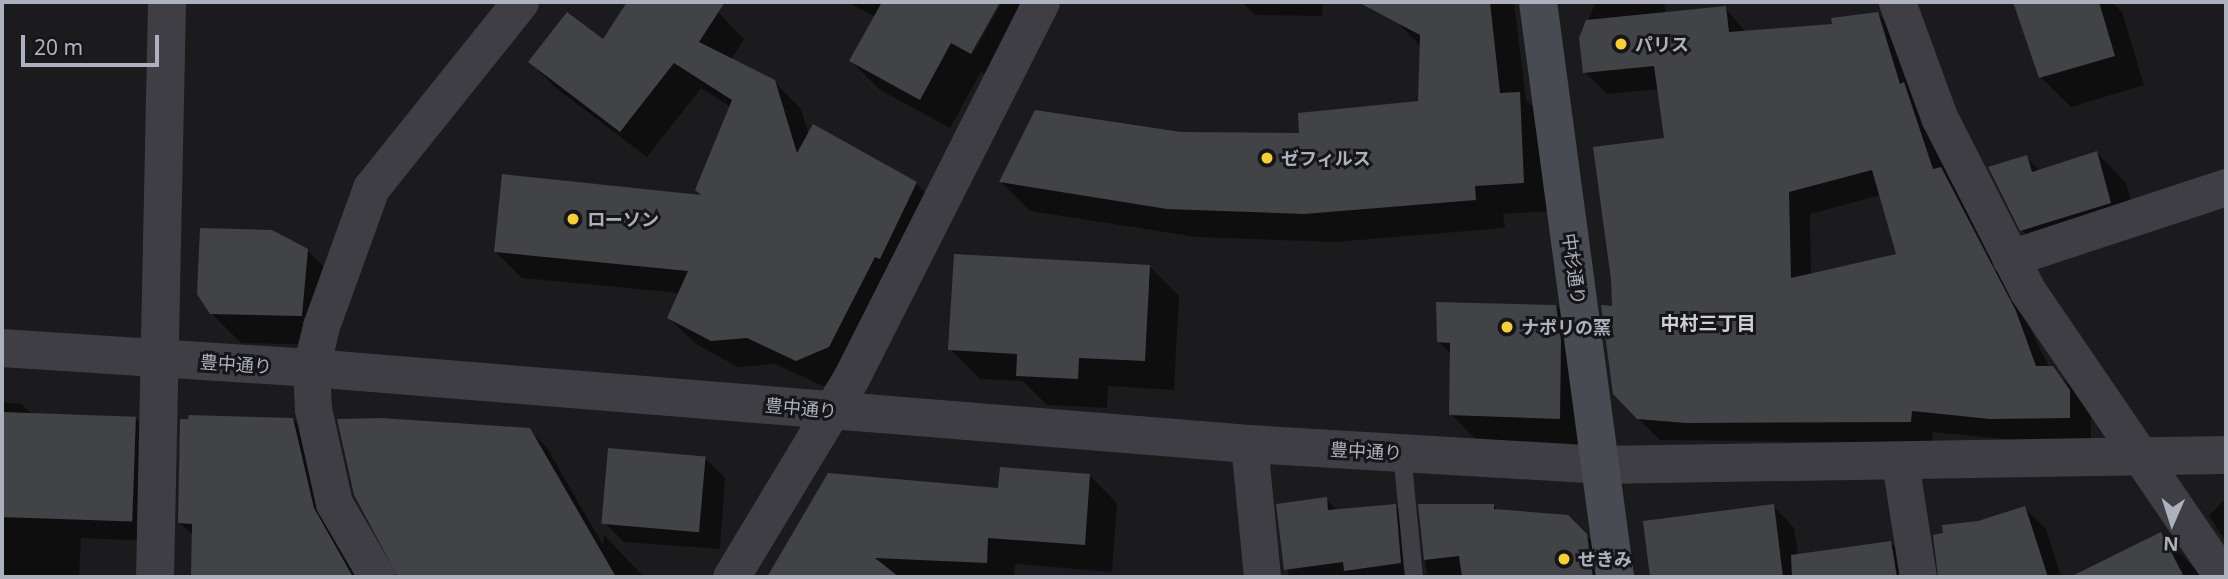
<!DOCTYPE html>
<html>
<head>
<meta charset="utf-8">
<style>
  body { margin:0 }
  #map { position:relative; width:2228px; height:579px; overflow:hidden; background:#1b1b1d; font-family:"Noto Sans","Noto Sans JP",sans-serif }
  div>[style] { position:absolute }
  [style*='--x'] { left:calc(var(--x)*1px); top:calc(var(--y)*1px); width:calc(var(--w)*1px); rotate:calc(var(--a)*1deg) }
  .shadow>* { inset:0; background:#0007 }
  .building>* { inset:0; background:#424347; transform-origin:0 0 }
  .service>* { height:18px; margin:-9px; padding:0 9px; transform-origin:9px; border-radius:9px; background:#3e3e44 }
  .minor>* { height:37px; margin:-18.5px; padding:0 18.5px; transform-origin:18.5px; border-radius:18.5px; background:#3e3e44 }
  .tertiary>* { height:38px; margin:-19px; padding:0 19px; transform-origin:19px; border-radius:19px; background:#3e3e44 }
  .secondary>* { height:38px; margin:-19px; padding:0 19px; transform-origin:19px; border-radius:19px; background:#494b52 }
  .dots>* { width:19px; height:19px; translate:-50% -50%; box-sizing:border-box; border:4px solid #161618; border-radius:50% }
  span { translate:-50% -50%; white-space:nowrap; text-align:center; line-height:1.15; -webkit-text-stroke:6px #161618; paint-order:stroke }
  .poi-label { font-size:18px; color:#adb0bd; font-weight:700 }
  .left { translate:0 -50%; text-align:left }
  .street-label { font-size:18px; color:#adb0bd }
  .neighbourhood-label { font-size:19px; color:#ced0d9; font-weight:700 }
  .frame { position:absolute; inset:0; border:4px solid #adb0bd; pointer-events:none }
  .north { position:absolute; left:2137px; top:488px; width:70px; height:70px; -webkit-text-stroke:5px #161618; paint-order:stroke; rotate:183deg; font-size:19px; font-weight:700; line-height:28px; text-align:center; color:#adb0bd }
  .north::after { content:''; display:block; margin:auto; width:24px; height:32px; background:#adb0bd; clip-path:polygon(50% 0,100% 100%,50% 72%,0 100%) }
  .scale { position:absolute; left:21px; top:35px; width:138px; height:32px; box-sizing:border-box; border:4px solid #adb0bd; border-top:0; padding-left:9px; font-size:21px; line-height:24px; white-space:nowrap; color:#adb0bd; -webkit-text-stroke:5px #161618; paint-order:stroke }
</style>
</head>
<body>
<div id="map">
  <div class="shadow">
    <i style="clip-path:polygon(629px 2px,701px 2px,718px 12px,744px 39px,731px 60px,774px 82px,801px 109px,809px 135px,916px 183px,942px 210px,855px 373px,823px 386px,775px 364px,738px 367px,696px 344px,669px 318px,680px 293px,522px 278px,496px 252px,704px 197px,731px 107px,701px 88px,647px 157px,556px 88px,530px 62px,604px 42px)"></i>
    <i style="clip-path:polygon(848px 2px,998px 2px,968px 63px,1002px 2px,1046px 2px,1001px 83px,981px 72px,950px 128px,880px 90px,851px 61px,875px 17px)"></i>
    <i style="clip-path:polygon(1242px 2px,1323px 2px,1322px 16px,1255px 15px)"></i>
    <i style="clip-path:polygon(1395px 2px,1514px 2px,1526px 100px,1548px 122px,1552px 211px,1503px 214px,1505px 228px,1334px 242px,1197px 237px,1030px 211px,1001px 182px,1181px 133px,1301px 135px,1420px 103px,1421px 47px,1394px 19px)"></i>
    <i style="clip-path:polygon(evenodd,1596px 2px,1664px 2px,1666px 14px,1725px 8px,1747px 33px,1834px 26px,1878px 14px,1900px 36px,1949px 178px,1962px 191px,2049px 367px,2075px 390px,2091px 413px,2091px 439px,2013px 440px,1933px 432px,1932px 443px,1660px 440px,1638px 418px,1614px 307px,1595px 149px,1666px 139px,1659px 89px,1607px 94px,1585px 72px,1580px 38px,1596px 2px,1881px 195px,1898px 255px,1811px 275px,1810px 214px,1881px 195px)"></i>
    <i style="clip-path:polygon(2112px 2px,2122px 12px,2144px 85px,2071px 107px,2041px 77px,2016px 3px)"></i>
    <i style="clip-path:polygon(2097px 153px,2126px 183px,2140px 232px,2051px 259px,2022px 230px,2026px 157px,2040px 171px)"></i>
    <i style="clip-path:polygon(307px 250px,337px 280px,331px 345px,241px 343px,211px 313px)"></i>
    <i style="clip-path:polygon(1150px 267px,1179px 296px,1174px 390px,1108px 386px,1107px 408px,1047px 405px,1023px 381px,980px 379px,950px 349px)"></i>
    <i style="clip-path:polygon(1556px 306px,1585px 336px,1589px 448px,1480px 444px,1451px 414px,1451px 354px,1439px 342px)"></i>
    <i style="clip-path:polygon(2px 402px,22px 404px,32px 415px,136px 419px,155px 438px,153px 541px,81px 538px,79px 577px,2px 577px)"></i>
    <i style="clip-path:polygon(293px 419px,311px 438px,359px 577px,192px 577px,194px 536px,180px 523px)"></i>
    <i style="clip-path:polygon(529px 429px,547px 448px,603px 545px,604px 535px,644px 577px,397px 577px,397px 566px)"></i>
    <i style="clip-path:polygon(706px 459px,725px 478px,720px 549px,624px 542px,605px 523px)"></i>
    <i style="clip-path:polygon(829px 474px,1000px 490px,1090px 476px,1117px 503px,1112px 572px,1015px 564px,1014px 577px,769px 577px)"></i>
    <i style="clip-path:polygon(2226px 498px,2226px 542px,2209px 516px)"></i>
    <i style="clip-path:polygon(1326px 499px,1338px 511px,1395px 506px,1416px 527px,1421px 577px,1289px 577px,1278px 505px)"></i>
    <i style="clip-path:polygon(1420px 506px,1494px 506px,1499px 511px,1567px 517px,1608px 557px,1612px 577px,1427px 577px)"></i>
    <i style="clip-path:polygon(1773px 506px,1794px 528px,1798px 555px,1890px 542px,1912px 564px,1914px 577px,1652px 577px,1645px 522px)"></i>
    <i style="clip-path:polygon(2025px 508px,2046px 529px,2061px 577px,1938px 577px,1935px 536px)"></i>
    <i style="clip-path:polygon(2161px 534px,2203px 577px,2074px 577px)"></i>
  </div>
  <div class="building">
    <i style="clip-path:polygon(627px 2px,725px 2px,699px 42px,775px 80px,797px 153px,813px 124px,917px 182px,880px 259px,875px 257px,829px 347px,796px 361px,747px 338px,711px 341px,667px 318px,688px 271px,494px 252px,502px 174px,701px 195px,695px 190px,732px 100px,674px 63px,620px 132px,528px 62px,567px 12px,603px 39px)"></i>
    <i style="clip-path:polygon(882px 2px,1000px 2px,971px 54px,951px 43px,920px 100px,849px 61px)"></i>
    <i style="clip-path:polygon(1358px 2px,1490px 2px,1500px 93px,1520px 92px,1524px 183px,1475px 186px,1476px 200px,1304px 214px,1167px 209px,999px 182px,1035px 110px,1181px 132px,1299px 133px,1298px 113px,1418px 101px,1420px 35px)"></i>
    <i style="clip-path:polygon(2013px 2px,2099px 2px,2115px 56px,2039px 78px)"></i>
    <i style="clip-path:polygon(evenodd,1726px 6px,1729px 32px,1832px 24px,1831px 18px,1878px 12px,1900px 84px,1904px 82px,1933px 169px,1941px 167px,2016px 311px,2036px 366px,2053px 366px,2070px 390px,2070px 418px,1990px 419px,1912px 411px,1911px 422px,1686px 423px,1637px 419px,1613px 394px,1601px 305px,1612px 306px,1611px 280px,1593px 147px,1664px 138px,1654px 66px,1583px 73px,1579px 38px,1586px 20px,1726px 6px,1872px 170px,1896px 254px,1791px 278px,1789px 192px,1872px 170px)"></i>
    <i style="clip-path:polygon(2097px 151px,2111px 203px,2020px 231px,1988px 167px,2027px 155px,2032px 172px)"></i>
    <i style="clip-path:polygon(200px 228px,272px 230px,308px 249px,302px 316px,210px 314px,197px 294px)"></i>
    <i style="clip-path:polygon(954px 254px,1150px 265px,1145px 361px,1079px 358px,1078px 379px,1016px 376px,1017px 354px,948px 350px)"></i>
    <i style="clip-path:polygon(1436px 302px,1556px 305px,1561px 340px,1560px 419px,1449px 415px,1450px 343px,1437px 342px)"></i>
    <i style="left:2px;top:412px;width:134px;height:105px;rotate:2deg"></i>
    <i style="clip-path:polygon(189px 415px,293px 418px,314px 508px,353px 577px,191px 577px,192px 524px,178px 523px,180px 419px,188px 419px)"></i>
    <i style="clip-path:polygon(382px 418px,530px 428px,616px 577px,398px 577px,354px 495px,337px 419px)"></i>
    <i style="left:608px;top:448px;width:98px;height:76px;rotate:5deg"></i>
    <i style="clip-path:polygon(1000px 467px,1090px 474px,1085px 545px,988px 538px,987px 563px,875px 558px,899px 577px,767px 577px,828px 473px,998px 488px)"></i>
    <i style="clip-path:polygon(1327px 497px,1328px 510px,1396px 504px,1401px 563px,1344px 571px,1343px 562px,1284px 570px,1276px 504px)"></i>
    <i style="clip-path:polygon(1418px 504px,1494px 504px,1494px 509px,1568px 515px,1587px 534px,1593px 577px,1462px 577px,1459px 556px,1424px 560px)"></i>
    <i style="clip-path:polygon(1774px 504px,1783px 577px,1650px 577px,1643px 521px)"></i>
    <i style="clip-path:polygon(2025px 506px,2048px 577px,1938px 577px,1933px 535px,1943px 533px,1942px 525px,1978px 521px)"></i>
    <i style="clip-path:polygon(2161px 532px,2184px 577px,2070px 577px)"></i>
    <i style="clip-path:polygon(1891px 541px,1897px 577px,1792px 577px,1791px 555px)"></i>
  </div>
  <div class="service">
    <i style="--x:1402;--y:453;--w:125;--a:84.5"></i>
  </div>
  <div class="minor">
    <i style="--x:1897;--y:2;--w:122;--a:69.9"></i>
    <i style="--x:1939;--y:117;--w:194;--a:63"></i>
    <i style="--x:2027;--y:290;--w:348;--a:55.7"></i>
    <i style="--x:2010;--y:258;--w:227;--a:-18.2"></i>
    <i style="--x:1249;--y:444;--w:134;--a:84.4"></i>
    <i style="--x:1900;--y:462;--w:116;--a:81.1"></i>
    <i style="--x:377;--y:577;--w:86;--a:-120.2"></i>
    <i style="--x:334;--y:503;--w:96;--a:-102.6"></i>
    <i style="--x:313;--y:409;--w:41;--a:-92.8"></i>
    <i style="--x:311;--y:368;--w:43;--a:-76.6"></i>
    <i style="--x:321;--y:326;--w:147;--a:-70.1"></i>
    <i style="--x:371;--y:188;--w:238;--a:-51.3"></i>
    <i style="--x:731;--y:577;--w:232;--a:-58.9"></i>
    <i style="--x:851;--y:378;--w:421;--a:-63.2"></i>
  </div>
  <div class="tertiary">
    <i style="--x:2;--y:348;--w:310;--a:3.7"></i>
    <i style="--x:311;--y:368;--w:941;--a:4.63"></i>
    <i style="--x:1249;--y:444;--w:352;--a:3.4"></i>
    <i style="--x:1600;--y:465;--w:626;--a:-0.92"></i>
    <i style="--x:155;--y:577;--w:575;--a:-88.8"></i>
  </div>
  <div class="secondary">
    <i style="--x:1538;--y:2;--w:580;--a:82.37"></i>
  </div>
  <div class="dots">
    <i style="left:1621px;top:44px;background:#f6ce3a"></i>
    <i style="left:1267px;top:158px;background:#f6ce3a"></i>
    <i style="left:573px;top:219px;background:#f6ce3a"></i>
    <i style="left:1507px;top:327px;background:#f6ce3a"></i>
    <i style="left:1564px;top:559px;background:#f6ce3a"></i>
  </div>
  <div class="poi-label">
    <span class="left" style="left:1635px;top:44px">パリス</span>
    <span class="left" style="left:1281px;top:158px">ゼフィルス</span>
    <span class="left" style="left:587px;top:219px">ローソン</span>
    <span class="left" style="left:1521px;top:327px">ナポリの窯</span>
    <span class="left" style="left:1578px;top:559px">せきみ</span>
  </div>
  <div class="street-label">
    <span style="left:1574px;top:269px;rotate:82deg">中杉通り</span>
    <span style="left:236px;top:364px;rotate:4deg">豊中通り</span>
    <span style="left:801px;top:408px;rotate:5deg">豊中通り</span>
    <span style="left:1366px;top:451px;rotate:3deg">豊中通り</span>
  </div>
  <div class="neighbourhood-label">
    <span style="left:1708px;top:324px">中村三丁目</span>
  </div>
  <div class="frame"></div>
  <div class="north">N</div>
  <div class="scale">20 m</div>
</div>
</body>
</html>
